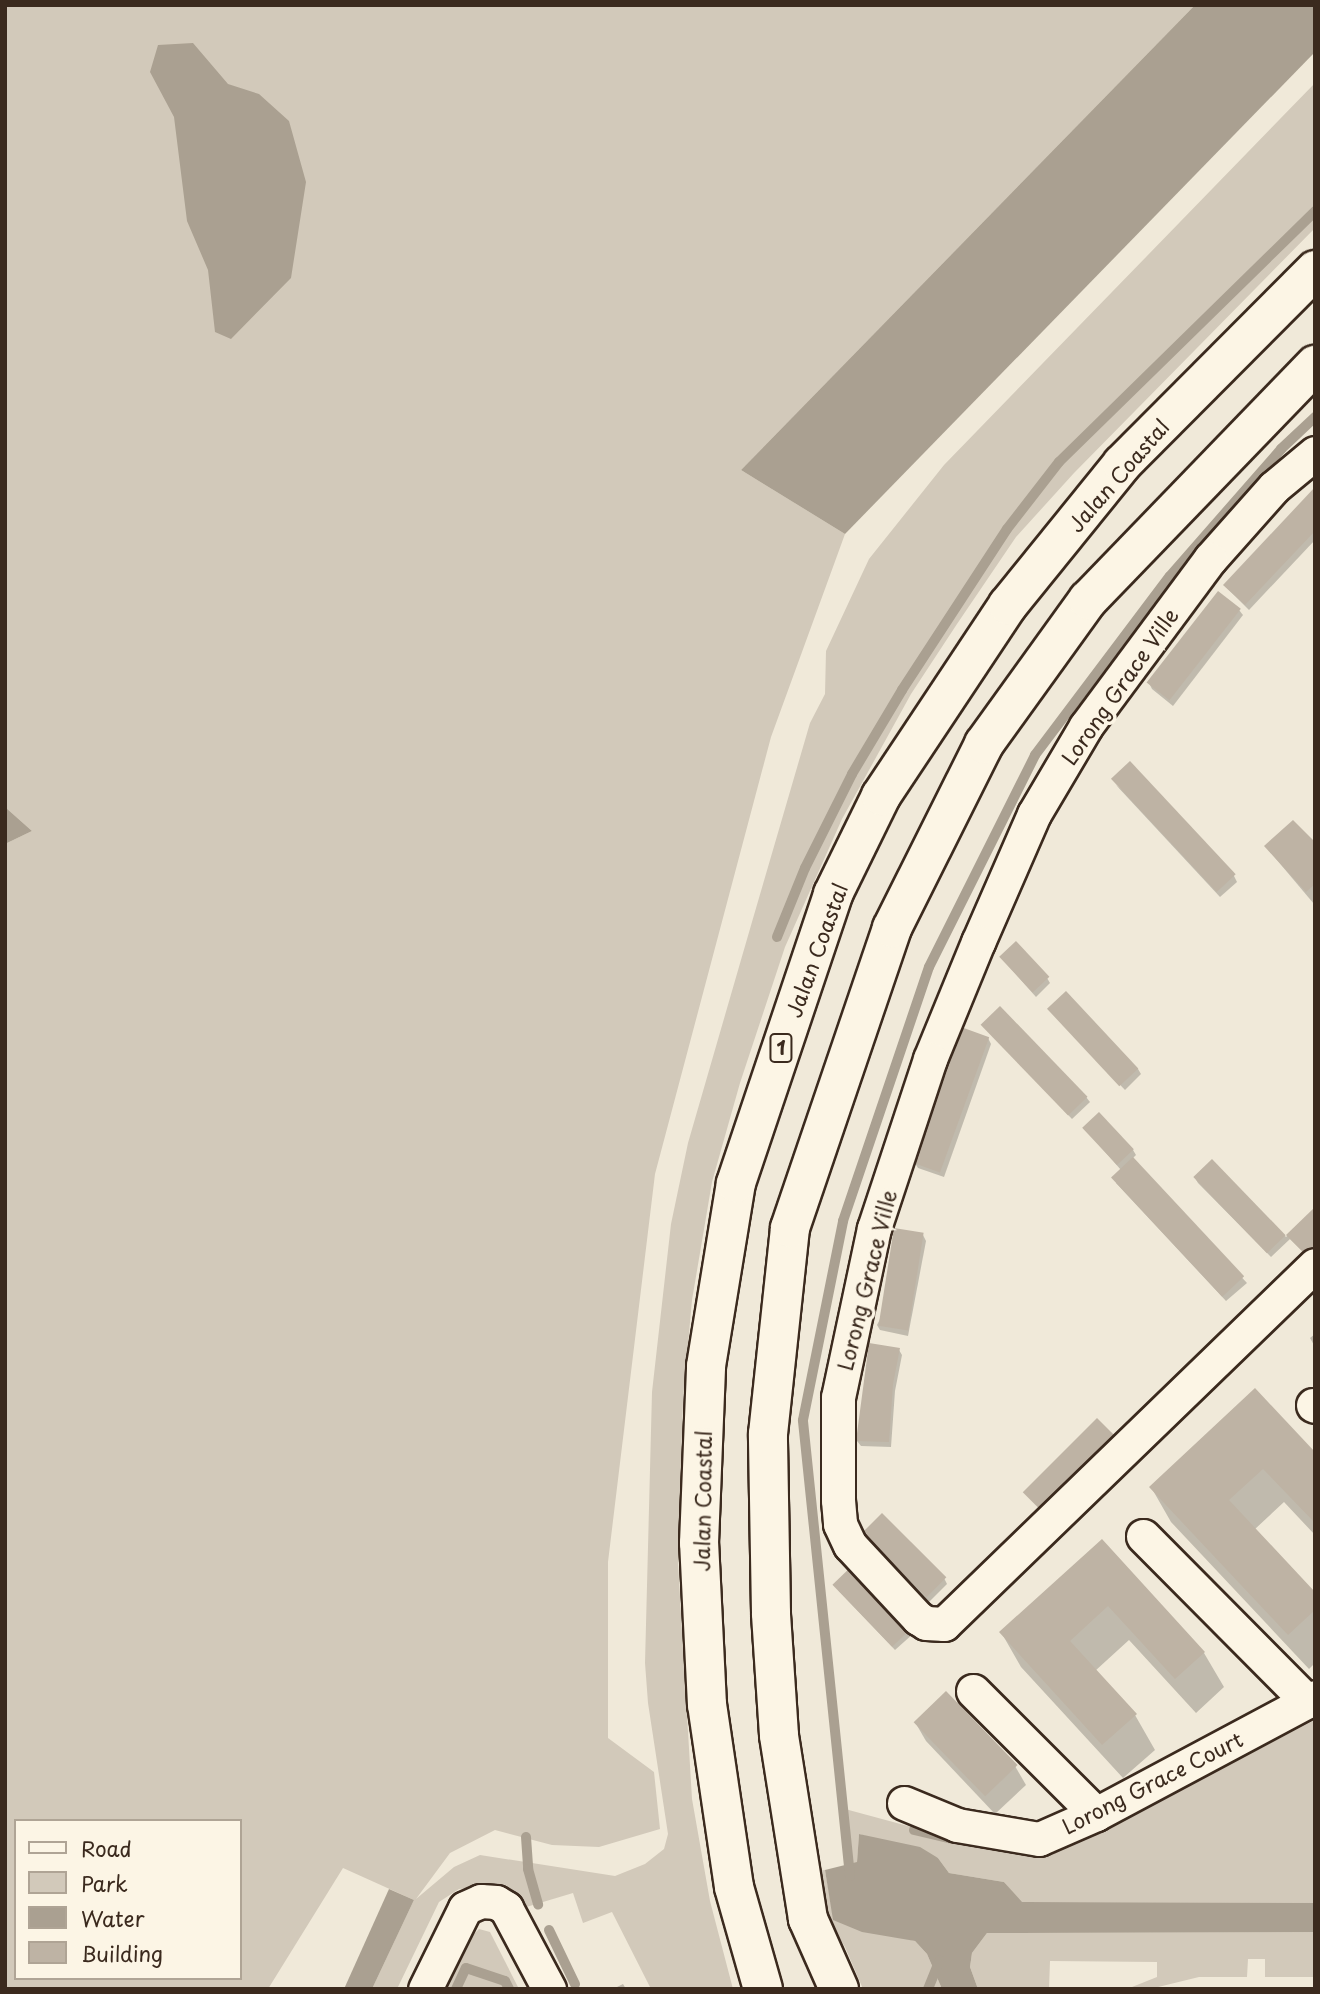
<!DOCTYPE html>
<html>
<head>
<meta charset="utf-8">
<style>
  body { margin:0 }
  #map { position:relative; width:1320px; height:1994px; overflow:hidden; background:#f0e9d9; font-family:"Playpen Sans",sans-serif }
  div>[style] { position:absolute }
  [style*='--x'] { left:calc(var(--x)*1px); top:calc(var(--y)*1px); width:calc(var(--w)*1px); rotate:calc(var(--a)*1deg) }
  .green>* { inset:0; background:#d2c9ba }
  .water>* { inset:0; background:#aaa091 }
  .shadow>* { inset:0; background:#0003 }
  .stream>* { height:10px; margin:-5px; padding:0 5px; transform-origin:5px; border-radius:5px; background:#aaa091 }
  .building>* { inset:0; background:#beb3a4; transform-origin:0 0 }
  .roads { filter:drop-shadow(2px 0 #3b2a1e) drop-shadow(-2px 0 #3b2a1e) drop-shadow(0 2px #3b2a1e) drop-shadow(0 -2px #3b2a1e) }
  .minor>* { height:33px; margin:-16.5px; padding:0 16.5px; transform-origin:16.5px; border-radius:16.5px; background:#fcf5e5 }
  .trunk>* { height:38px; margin:-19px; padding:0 19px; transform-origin:19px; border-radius:19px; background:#fcf5e5 }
  span { translate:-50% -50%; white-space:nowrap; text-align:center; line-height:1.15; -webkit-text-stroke:7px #fcf5e5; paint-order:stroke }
  .shield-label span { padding:2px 5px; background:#fcf5e5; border:2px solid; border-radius:5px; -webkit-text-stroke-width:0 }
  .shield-label { font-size:19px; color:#3b2a1e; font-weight:700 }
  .street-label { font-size:21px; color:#3b2a1e }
  .frame { position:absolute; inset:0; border:7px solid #3b2a1e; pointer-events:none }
  .legend { position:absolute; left:14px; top:1819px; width:228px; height:161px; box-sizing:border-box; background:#fcf5e5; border:2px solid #afa495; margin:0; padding:9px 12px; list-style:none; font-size:21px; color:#3b2a1e }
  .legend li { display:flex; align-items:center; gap:14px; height:35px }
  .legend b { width:35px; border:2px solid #afa495 }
</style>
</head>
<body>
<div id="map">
  <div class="green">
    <i style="clip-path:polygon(evenodd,5px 5px,1195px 5px,741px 470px,845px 534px,771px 737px,655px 1174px,608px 1562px,608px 1738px,654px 1772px,660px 1829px,599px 1847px,552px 1845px,495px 1830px,450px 1853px,416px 1899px,454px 1867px,480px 1855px,615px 1876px,645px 1864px,664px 1849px,668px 1834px,648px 1703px,645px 1663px,652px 1392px,671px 1224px,688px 1143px,754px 915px,810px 723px,825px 694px,826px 651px,869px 559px,944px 465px,1315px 83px,1315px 228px,1074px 473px,1016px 537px,957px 624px,911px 694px,842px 819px,785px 947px,740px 1083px,712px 1182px,692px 1300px,683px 1400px,678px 1563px,692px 1799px,710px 1901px,733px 1989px,651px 1989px,612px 1912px,583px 1923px,573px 1893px,523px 1908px,487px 1886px,459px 1889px,439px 1902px,397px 1989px,372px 1989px,414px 1900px,343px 1868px,268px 1989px,5px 1989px,5px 844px,32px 831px,5px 807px,5px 5px,16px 1821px,240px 1821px,240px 1978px,16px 1978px,16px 1821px)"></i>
    <i style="clip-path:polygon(1315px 1720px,1315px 1903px,1021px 1902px,1004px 1882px,949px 1873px,938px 1858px,859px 1834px,857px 1863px,848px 1863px,845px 1809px,978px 1845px,1122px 1814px,1124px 1819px)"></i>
    <i style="clip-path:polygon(825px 1870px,834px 1920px,915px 1941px,927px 1954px,942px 1989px,863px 1989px,845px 1947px,830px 1923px,816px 1871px)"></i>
    <i style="clip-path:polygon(479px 1929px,490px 1932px,519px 1989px,444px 1989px,466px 1942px)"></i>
    <i style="clip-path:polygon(1315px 1932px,1315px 1977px,1265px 1977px,1265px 1959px,1248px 1959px,1247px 1977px,1199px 1977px,1150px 1989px,1127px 1989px,1157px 1977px,1157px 1962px,1050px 1961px,1049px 1989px,978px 1989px,970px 1967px,972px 1953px,987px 1933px)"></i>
  </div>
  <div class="water">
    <i style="clip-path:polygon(1195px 5px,1315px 5px,1315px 52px,845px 534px,741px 470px)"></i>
    <i style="clip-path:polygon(193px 43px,228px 84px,259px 94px,289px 121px,306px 182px,291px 278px,231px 339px,215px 332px,208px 270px,187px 221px,174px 117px,150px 72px,158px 45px)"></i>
    <i style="clip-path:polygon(5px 807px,32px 831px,5px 844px)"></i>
    <i style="clip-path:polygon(859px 1834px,920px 1847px,938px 1858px,949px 1873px,1004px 1882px,1022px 1902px,1315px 1903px,1315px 1932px,987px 1933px,972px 1953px,970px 1967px,978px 1989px,942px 1989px,927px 1954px,915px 1941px,862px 1932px,833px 1920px,825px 1870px,857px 1862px)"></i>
    <i style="clip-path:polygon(389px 1889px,414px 1900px,372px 1989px,344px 1989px)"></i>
  </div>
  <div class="shadow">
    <i style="clip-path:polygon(1315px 490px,1315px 540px,1249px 610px,1225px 586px)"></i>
    <i style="clip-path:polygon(1239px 610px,1243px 615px,1173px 706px,1152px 689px,1149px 683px)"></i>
    <i style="clip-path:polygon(1116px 785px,1234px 876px,1237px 882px,1220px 897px)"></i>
    <i style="clip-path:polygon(1315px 845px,1315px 902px,1314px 904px,1266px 847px)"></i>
    <i style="clip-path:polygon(1005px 962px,1047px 978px,1050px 983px,1036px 997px)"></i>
    <i style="clip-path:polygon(1049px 1010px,1138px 1069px,1141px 1074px,1125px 1090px)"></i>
    <i style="clip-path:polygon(982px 1024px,1086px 1097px,1090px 1102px,1072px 1119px)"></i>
    <i style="clip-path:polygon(988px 1038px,991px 1044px,944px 1177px,918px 1168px,915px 1163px)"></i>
    <i style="clip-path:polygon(1084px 1128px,1133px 1150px,1136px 1155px,1132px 1159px,1247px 1283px,1226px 1301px,1116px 1183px,1121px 1170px)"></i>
    <i style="clip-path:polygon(1212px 1161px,1286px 1237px,1315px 1209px,1315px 1253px,1309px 1258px,1290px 1239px,1271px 1257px,1198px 1183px,1195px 1178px)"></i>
    <i style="clip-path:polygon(923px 1235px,926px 1241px,908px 1336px,880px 1330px,877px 1325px)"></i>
    <i style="clip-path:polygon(1315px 1334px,1315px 1347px,1310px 1338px)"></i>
    <i style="clip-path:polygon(899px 1350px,902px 1355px,895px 1391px,891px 1447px,861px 1446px,857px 1441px)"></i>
    <i style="clip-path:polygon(1315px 1455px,1315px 1535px,1284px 1502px,1254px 1530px,1315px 1595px,1315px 1663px,1309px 1669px,1171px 1522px,1151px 1487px)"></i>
    <i style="clip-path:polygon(864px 1533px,944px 1578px,947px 1584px,929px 1602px)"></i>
    <i style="clip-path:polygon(1102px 1541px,1204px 1653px,1224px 1687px,1196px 1713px,1129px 1640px,1095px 1671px,1135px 1715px,1155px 1750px,1123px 1778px,1021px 1667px,1001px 1632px)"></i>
    <i style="clip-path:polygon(838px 1590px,914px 1633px,895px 1650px)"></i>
    <i style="clip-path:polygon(915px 1722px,1015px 1766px,1026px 1785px,995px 1814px,926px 1741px)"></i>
    <i style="clip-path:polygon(623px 1984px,626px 1989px,613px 1989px)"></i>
  </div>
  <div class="stream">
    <i style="--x:777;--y:937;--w:74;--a:-67.9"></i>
    <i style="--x:805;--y:868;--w:105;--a:-63.4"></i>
    <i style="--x:852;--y:774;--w:98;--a:-59.2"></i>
    <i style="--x:902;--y:690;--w:192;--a:-56.9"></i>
    <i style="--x:1007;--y:529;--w:85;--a:-52.2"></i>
    <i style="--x:1059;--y:462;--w:359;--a:-44.4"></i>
    <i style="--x:914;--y:1830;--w:37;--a:13"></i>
    <i style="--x:526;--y:1837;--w:32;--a:86"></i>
    <i style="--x:528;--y:1869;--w:37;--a:74"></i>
    <i style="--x:850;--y:1876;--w:458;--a:-95.9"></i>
    <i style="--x:803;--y:1420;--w:203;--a:-78.6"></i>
    <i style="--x:843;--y:1221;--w:268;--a:-71.3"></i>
    <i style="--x:929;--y:967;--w:237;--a:-63.4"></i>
    <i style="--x:1035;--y:755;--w:224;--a:-53"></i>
    <i style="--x:1170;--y:576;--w:169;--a:-48.8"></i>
    <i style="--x:1281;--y:449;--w:47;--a:-43.3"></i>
    <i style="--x:549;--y:1930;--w:60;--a:64.3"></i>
    <i style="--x:456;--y:1989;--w:23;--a:-65"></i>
    <i style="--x:466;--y:1968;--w:41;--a:18.4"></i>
    <i style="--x:505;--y:1981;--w:9;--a:63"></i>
    <i style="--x:928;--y:1989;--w:31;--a:-68"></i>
  </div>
  <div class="building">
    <i style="clip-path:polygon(1315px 487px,1315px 531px,1245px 605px,1223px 585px)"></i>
    <i style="left:1218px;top:591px;width:29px;height:116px;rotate:38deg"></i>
    <i style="left:1130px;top:761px;width:155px;height:26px;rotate:47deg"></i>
    <i style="clip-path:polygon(1293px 820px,1315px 842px,1315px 884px,1306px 892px,1264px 846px)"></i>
    <i style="left:1016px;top:941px;width:49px;height:23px;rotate:47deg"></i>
    <i style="left:1066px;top:991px;width:106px;height:26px;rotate:47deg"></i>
    <i style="left:1000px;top:1006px;width:126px;height:27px;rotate:46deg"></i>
    <i style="left:961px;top:1027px;width:30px;height:144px;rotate:20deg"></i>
    <i style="left:1099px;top:1112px;width:51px;height:23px;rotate:47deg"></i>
    <i style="left:1133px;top:1157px;width:163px;height:30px;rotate:47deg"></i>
    <i style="left:1212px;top:1159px;width:106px;height:26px;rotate:46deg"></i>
    <i style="clip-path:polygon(1315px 1207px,1315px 1245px,1305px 1254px,1286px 1235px)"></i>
    <i style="left:894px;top:1228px;width:30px;height:99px;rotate:9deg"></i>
    <i style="clip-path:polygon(869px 1343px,900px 1348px,893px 1384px,889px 1442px,856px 1441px)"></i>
    <i style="clip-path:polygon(1255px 1388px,1315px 1452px,1315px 1523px,1263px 1469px,1229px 1500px,1315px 1592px,1315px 1610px,1288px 1635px,1149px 1487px)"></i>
    <i style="left:1097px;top:1418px;width:28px;height:105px;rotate:45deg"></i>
    <i style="left:882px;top:1513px;width:91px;height:28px;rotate:45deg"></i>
    <i style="clip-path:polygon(1102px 1539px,1205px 1652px,1175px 1679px,1108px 1606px,1070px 1641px,1137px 1714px,1102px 1745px,999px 1632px)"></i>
    <i style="left:854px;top:1564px;width:86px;height:30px;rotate:46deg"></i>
    <i style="left:946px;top:1691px;width:103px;height:45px;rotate:46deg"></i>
  </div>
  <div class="roads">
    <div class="minor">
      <i style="--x:1315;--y:453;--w:53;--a:140.3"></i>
      <i style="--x:1274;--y:487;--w:96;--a:131.6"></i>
      <i style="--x:1210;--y:559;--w:208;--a:126.6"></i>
      <i style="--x:1086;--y:726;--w:102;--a:120.6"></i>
      <i style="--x:1034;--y:814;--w:140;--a:113.6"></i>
      <i style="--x:978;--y:942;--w:126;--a:112.3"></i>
      <i style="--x:930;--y:1059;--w:178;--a:108.3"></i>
      <i style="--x:874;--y:1228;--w:173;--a:102"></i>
      <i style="--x:838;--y:1397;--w:103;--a:90"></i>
      <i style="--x:838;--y:1500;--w:24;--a:85"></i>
      <i style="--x:840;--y:1524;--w:23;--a:65"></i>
      <i style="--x:850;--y:1545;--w:100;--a:47"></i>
      <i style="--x:918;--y:1618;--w:9;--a:32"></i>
      <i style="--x:926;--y:1623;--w:18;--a:3"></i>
      <i style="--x:944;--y:1624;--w:516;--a:-44.06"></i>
      <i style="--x:1313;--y:1405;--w:2;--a:27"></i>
      <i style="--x:1143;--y:1536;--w:233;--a:45.2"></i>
      <i style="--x:973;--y:1691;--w:174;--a:45"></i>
      <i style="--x:904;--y:1803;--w:57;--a:22.5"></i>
      <i style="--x:957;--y:1825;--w:83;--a:9.7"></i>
      <i style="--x:1039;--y:1839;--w:62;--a:-23.7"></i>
      <i style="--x:1096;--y:1814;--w:248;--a:-28.1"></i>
      <i style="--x:425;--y:1989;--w:90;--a:-63.7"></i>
      <i style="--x:465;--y:1908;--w:17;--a:-24"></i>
      <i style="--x:481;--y:1901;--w:15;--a:4"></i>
      <i style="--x:496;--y:1902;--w:12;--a:31"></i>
      <i style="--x:506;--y:1908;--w:92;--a:62"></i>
    </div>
    <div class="trunk">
      <i style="--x:763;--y:1989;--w:106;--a:-105.9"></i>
      <i style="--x:734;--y:1887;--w:184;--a:-98.4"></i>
      <i style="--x:707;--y:1705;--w:162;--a:-92.8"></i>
      <i style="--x:699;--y:1543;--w:177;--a:-87.7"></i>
      <i style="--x:706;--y:1366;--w:185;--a:-80.7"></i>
      <i style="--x:736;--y:1183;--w:305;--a:-71.4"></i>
      <i style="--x:833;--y:894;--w:109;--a:-63.9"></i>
      <i style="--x:881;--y:796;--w:229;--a:-56.4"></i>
      <i style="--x:1008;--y:605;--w:181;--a:-51"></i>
      <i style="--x:1122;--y:464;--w:274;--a:-45.1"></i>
      <i style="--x:839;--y:1989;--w:77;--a:-113.9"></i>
      <i style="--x:808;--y:1919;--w:186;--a:-99"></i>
      <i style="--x:779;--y:1735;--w:122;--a:-93.8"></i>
      <i style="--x:771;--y:1613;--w:179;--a:-91"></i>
      <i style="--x:768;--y:1434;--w:207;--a:-83.9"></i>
      <i style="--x:790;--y:1228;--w:317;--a:-71.2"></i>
      <i style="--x:892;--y:928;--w:206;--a:-63.4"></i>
      <i style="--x:984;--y:744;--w:178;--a:-54.2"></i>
      <i style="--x:1088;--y:600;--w:327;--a:-46"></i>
    </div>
  </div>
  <div class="shield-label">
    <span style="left:781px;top:1048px">1</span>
  </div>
  <div class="street-label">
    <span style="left:1118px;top:475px;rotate:-49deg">Jalan Coastal</span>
    <span style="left:1119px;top:686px;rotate:-55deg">Lorong Grace Ville</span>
    <span style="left:816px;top:950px;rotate:-70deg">Jalan Coastal</span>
    <span style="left:866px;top:1280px;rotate:-76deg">Lorong Grace Ville</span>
    <span style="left:702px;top:1501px;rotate:-89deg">Jalan Coastal</span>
    <span style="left:1152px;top:1782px;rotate:-27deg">Lorong Grace Court</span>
  </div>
  <div class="frame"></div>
  <ul class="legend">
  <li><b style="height:9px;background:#fcf5e5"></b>Road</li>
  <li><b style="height:19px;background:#d2c9ba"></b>Park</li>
  <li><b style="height:19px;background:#aaa091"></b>Water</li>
  <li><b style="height:19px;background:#beb3a4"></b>Building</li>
  </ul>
</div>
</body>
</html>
